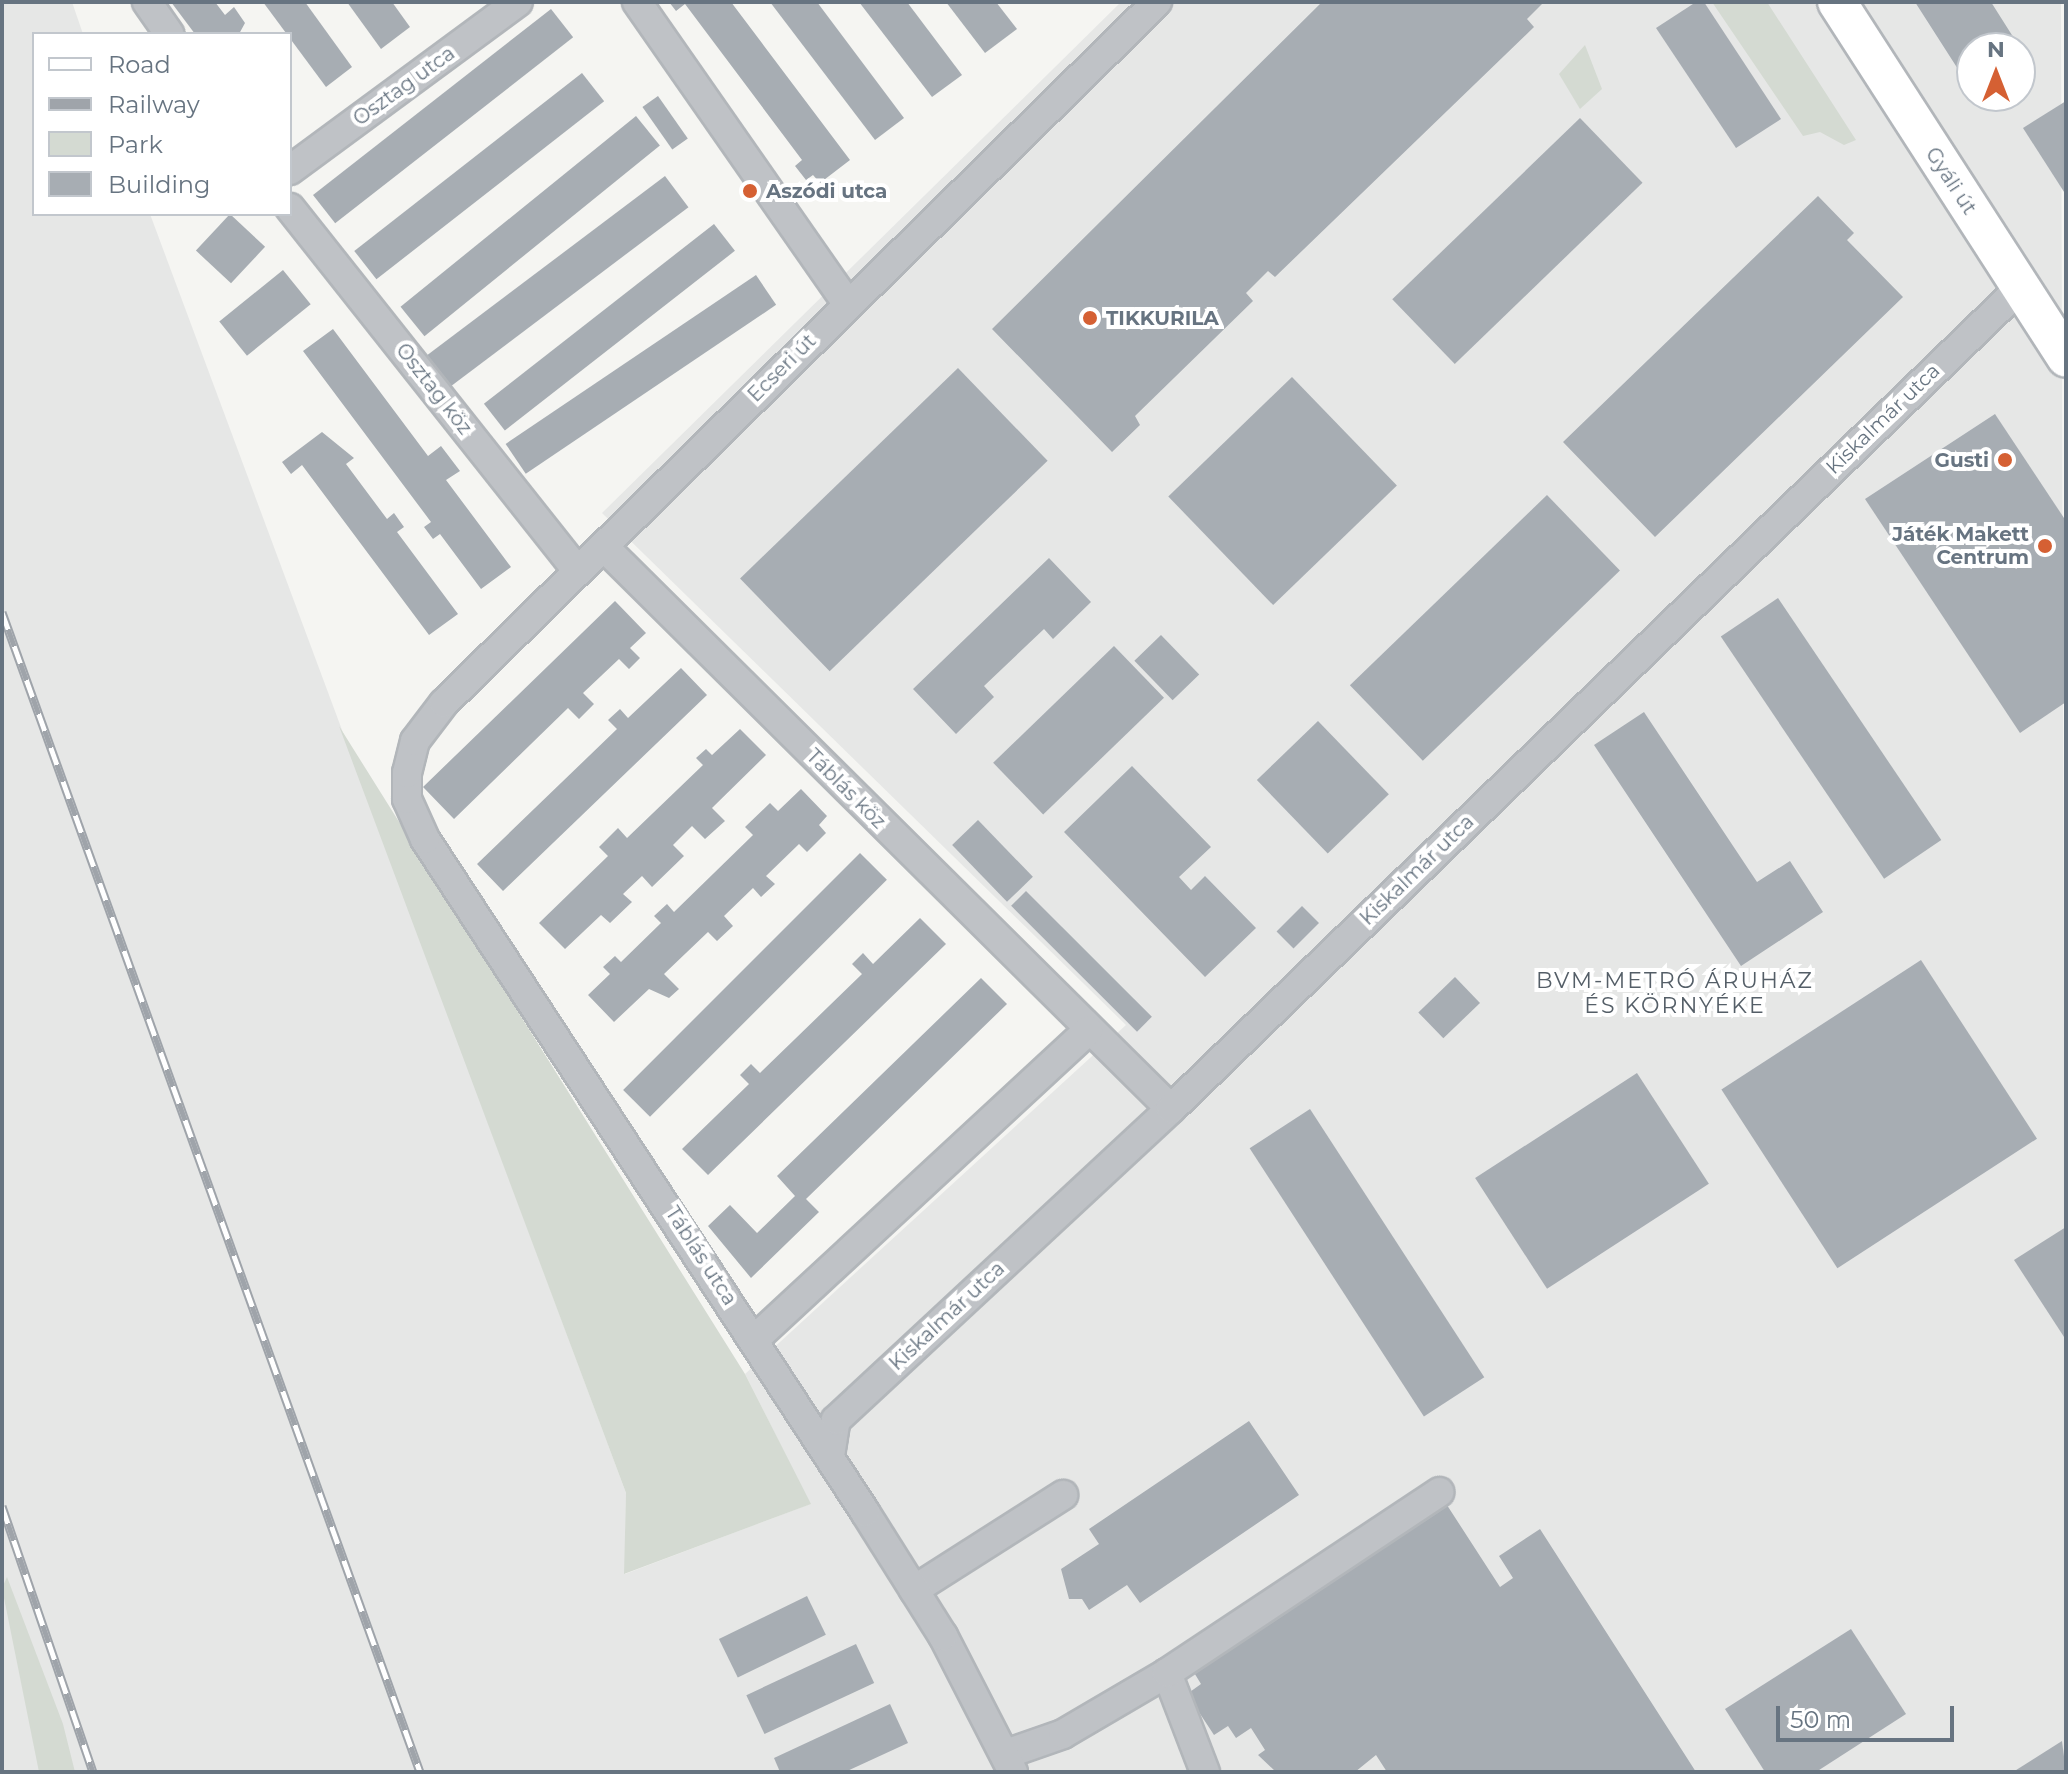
<!DOCTYPE html>
<html>
<head>
<meta charset="utf-8">
<style>
  body { margin:0 }
  #map { position:relative; width:2068px; height:1774px; overflow:hidden; background:#f5f5f2; font-family:Montserrat,sans-serif }
  div>[style] { position:absolute }
  [style*='--x'] { left:calc(var(--x)*1px); top:calc(var(--y)*1px); width:calc(var(--w)*1px); rotate:calc(var(--a)*1deg) }
  .built>* { inset:0; background:#e6e7e6 }
  .green>* { inset:0; background:#d4dad2 }
  .building>* { inset:0; background:#a7adb3; transform-origin:0 0 }
  .roads { filter:drop-shadow(2px 0 #b2b6ba) drop-shadow(-2px 0 #b2b6ba) drop-shadow(0 2px #b2b6ba) drop-shadow(0 -2px #b2b6ba) }
  .street>* { height:28px; margin:-14px; padding:0 14px; transform-origin:14px; border-radius:14px; background:#bfc2c6 }
  .secondary>* { height:38px; margin:-19px; padding:0 19px; transform-origin:19px; border-radius:19px; background:#fff }
  .rail>* { height:9px; margin-top:-4.5px; transform-origin:0; background:repeating-linear-gradient(90deg,#fff 0 18px,#9fa4aa 0 36px); box-sizing:border-box; border-block:2px solid #9fa4aa }
  .dots>* { width:22px; height:22px; translate:-50% -50%; box-sizing:border-box; border:4px solid #fff; border-radius:50% }
  span { translate:-50% -50%; white-space:nowrap; text-align:center; line-height:1.15; -webkit-text-stroke:8px #fff; paint-order:stroke }
  .street-label { font-size:20px; color:#677481 }
  .poi-label { font-size:20px; color:#677481; font-weight:700 }
  .left { translate:0 -50%; text-align:left }
  .right { translate:-100% -50%; text-align:right }
  .neighbourhood-label { font-size:22px; color:#545e67; letter-spacing:2px }
  .frame { position:absolute; inset:0; border:4px solid #677481; pointer-events:none }
  .legend { position:absolute; left:32px; top:32px; width:260px; height:184px; box-sizing:border-box; background:#fff; border:2px solid #c2c7cd; margin:0; padding:10px 14px; list-style:none; font-size:24px; color:#677481 }
  .legend li { display:flex; align-items:center; gap:16px; height:40px }
  .legend b { width:40px; border:2px solid #c2c7cd }
  .north { position:absolute; left:1956px; top:32px; width:80px; height:80px; box-sizing:border-box; background:#fff; border:2px solid #c2c7cd; border-radius:50%; rotate:0deg; font-size:22px; font-weight:700; line-height:32px; text-align:center; color:#677481 }
  .north::after { content:''; display:block; margin:auto; width:28px; height:36px; background:#d56033; clip-path:polygon(50% 0,100% 100%,50% 72%,0 100%) }
  .scale { position:absolute; left:1776px; top:1706px; width:178px; height:36px; box-sizing:border-box; border:4px solid #677481; border-top:0; padding-left:10px; font-size:24px; line-height:28px; white-space:nowrap; color:#677481; -webkit-text-stroke:6px #fff; paint-order:stroke }
</style>
</head>
<body>
<div id="map">
  <div class="built">
    <i style="clip-path:polygon(evenodd,2px 2px,72px 2px,83px 34px,34px 34px,34px 214px,150px 214px,626px 1493px,625px 1574px,810px 1504px,745px 1374px,1126px 1025px,602px 513px,1121px 2px,2061px 2px,2066px 1772px,2px 1772px,2px 2px,1972px 48px,2020px 48px,2020px 96px,1972px 96px,1972px 48px)"></i>
  </div>
  <div class="green">
    <i style="clip-path:polygon(1712px 2px,1767px 2px,1856px 140px,1844px 145px,1820px 132px,1803px 136px)"></i>
    <i style="clip-path:polygon(1585px 45px,1602px 89px,1580px 109px,1559px 74px)"></i>
    <i style="clip-path:polygon(339px 726px,745px 1374px,811px 1504px,624px 1574px,626px 1493px)"></i>
    <i style="clip-path:polygon(7px 1577px,63px 1724px,75px 1772px,39px 1772px,2px 1588px)"></i>
  </div>
  <div class="building">
    <i style="clip-path:polygon(171px 2px,215px 2px,225px 15px,234px 7px,245px 23px,239px 34px,195px 34px)"></i>
    <i style="clip-path:polygon(263px 2px,305px 2px,352px 67px,326px 87px)"></i>
    <i style="clip-path:polygon(347px 2px,392px 2px,410px 27px,381px 49px)"></i>
    <i style="clip-path:polygon(669px 2px,731px 2px,850px 160px,820px 183px,813px 175px,806px 180px,795px 166px,802px 160px,685px 4px,676px 11px)"></i>
    <i style="clip-path:polygon(770px 2px,817px 2px,904px 118px,875px 140px)"></i>
    <i style="clip-path:polygon(859px 2px,907px 2px,962px 75px,932px 97px)"></i>
    <i style="clip-path:polygon(946px 2px,996px 2px,1017px 29px,985px 53px)"></i>
    <i style="clip-path:polygon(1322px 2px,1544px 2px,1527px 19px,1534px 27px,1275px 277px,1268px 271px,1246px 293px,1253px 301px,1135px 416px,1140px 425px,1112px 452px,992px 329px)"></i>
    <i style="clip-path:polygon(1696px 2px,1704px 2px,1781px 119px,1736px 148px,1656px 28px)"></i>
    <i style="clip-path:polygon(1915px 2px,1991px 2px,2029px 62px,2020px 68px,2020px 48px,1972px 48px,1972px 91px)"></i>
    <i style="left:551px;top:9px;width:36px;height:302px;rotate:52deg"></i>
    <i style="left:582px;top:73px;width:36px;height:289px;rotate:52deg"></i>
    <i style="left:658px;top:96px;width:52px;height:19px;rotate:55deg"></i>
    <i style="clip-path:polygon(2066px 101px,2066px 195px,2023px 128px)"></i>
    <i style="left:636px;top:116px;width:38px;height:303px;rotate:51deg"></i>
    <i style="left:1580px;top:118px;width:90px;height:261px;rotate:46deg"></i>
    <i style="left:665px;top:176px;width:39px;height:305px;rotate:53deg"></i>
    <i style="clip-path:polygon(1818px 196px,1854px 233px,1847px 240px,1903px 297px,1655px 537px,1563px 442px)"></i>
    <i style="left:230px;top:214px;width:48px;height:50px;rotate:43deg"></i>
    <i style="left:714px;top:224px;width:34px;height:292px;rotate:52deg"></i>
    <i style="left:283px;top:270px;width:44px;height:82px;rotate:51deg"></i>
    <i style="left:756px;top:275px;width:36px;height:302px;rotate:56deg"></i>
    <i style="clip-path:polygon(333px 329px,428px 456px,441px 446px,460px 471px,446px 480px,511px 567px,481px 589px,440px 534px,433px 539px,424px 527px,431px 522px,303px 351px)"></i>
    <i style="left:958px;top:368px;width:129px;height:303px;rotate:46deg"></i>
    <i style="left:1292px;top:377px;width:151px;height:172px;rotate:46deg"></i>
    <i style="clip-path:polygon(1995px 414px,2066px 521px,2066px 702px,2020px 733px,1865px 499px)"></i>
    <i style="clip-path:polygon(322px 432px,354px 458px,346px 464px,387px 519px,394px 513px,404px 527px,397px 532px,458px 614px,429px 635px,302px 465px,291px 474px,282px 462px)"></i>
    <i style="left:1547px;top:495px;width:105px;height:274px;rotate:46deg"></i>
    <i style="clip-path:polygon(1049px 558px,1091px 602px,1053px 639px,1044px 629px,984px 686px,994px 697px,956px 734px,913px 689px)"></i>
    <i style="left:1778px;top:598px;width:292px;height:69px;rotate:56deg"></i>
    <i style="clip-path:polygon(615px 601px,646px 633px,630px 648px,640px 658px,629px 669px,619px 659px,583px 693px,594px 704px,579px 719px,568px 708px,454px 819px,423px 787px)"></i>
    <i style="left:1161px;top:635px;width:55px;height:37px;rotate:46deg"></i>
    <i style="left:1114px;top:646px;width:72px;height:168px;rotate:46deg"></i>
    <i style="clip-path:polygon(681px 668px,707px 695px,503px 891px,477px 864px,617px 729px,608px 720px,620px 709px,628px 718px)"></i>
    <i style="clip-path:polygon(1644px 712px,1757px 882px,1790px 861px,1823px 912px,1741px 966px,1594px 745px)"></i>
    <i style="left:1318px;top:721px;width:102px;height:85px;rotate:46deg"></i>
    <i style="clip-path:polygon(740px 729px,766px 755px,712px 808px,725px 821px,705px 839px,692px 826px,673px 845px,684px 856px,652px 887px,642px 876px,623px 894px,632px 902px,610px 923px,601px 915px,565px 949px,539px 923px,608px 856px,599px 847px,618px 828px,627px 838px,703px 765px,696px 758px,706px 749px,712px 755px)"></i>
    <i style="clip-path:polygon(1132px 766px,1211px 847px,1179px 877px,1191px 890px,1205px 876px,1256px 928px,1205px 977px,1064px 832px)"></i>
    <i style="clip-path:polygon(801px 789px,827px 816px,819px 825px,826px 833px,807px 852px,799px 844px,766px 876px,775px 884px,761px 897px,753px 888px,724px 916px,733px 926px,717px 941px,708px 932px,664px 974px,679px 989px,669px 998px,649px 989px,614px 1022px,588px 995px,610px 974px,603px 967px,615px 956px,621px 962px,661px 923px,654px 916px,667px 904px,674px 912px,753px 835px,745px 827px,770px 803px,778px 811px)"></i>
    <i style="left:978px;top:820px;width:79px;height:36px;rotate:46deg"></i>
    <i style="left:860px;top:853px;width:38px;height:335px;rotate:45deg"></i>
    <i style="left:1026px;top:891px;width:178px;height:21px;rotate:45deg"></i>
    <i style="left:1302px;top:906px;width:24px;height:36px;rotate:45deg"></i>
    <i style="clip-path:polygon(920px 918px,946px 944px,708px 1175px,682px 1149px,749px 1084px,740px 1075px,751px 1064px,760px 1073px,862px 974px,852px 964px,863px 953px,873px 964px)"></i>
    <i style="left:1921px;top:960px;width:213px;height:238px;rotate:57deg"></i>
    <i style="left:1455px;top:977px;width:36px;height:51px;rotate:46deg"></i>
    <i style="clip-path:polygon(981px 978px,1007px 1004px,806px 1199px,819px 1212px,751px 1278px,708px 1226px,730px 1205px,757px 1233px,795px 1196px,777px 1176px)"></i>
    <i style="left:1637px;top:1073px;width:132px;height:193px;rotate:57deg"></i>
    <i style="left:1310px;top:1109px;width:320px;height:72px;rotate:57deg"></i>
    <i style="clip-path:polygon(2066px 1227px,2066px 1340px,2014px 1260px)"></i>
    <i style="clip-path:polygon(1249px 1421px,1299px 1495px,1140px 1603px,1127px 1585px,1089px 1610px,1082px 1599px,1069px 1599px,1061px 1569px,1099px 1544px,1089px 1529px)"></i>
    <i style="clip-path:polygon(1445px 1502px,1500px 1587px,1513px 1578px,1499px 1556px,1540px 1529px,1696px 1772px,1387px 1772px,1376px 1755px,1355px 1772px,1276px 1772px,1258px 1755px,1265px 1750px,1251px 1728px,1236px 1738px,1228px 1726px,1214px 1735px,1187px 1694px,1201px 1684px,1190px 1666px)"></i>
    <i style="left:807px;top:1596px;width:43px;height:98px;rotate:64deg"></i>
    <i style="clip-path:polygon(1851px 1629px,1906px 1714px,1816px 1772px,1765px 1772px,1725px 1709px)"></i>
    <i style="left:856px;top:1644px;width:43px;height:121px;rotate:65deg"></i>
    <i style="clip-path:polygon(890px 1704px,908px 1743px,845px 1772px,780px 1772px,774px 1758px)"></i>
    <i style="clip-path:polygon(2062px 1741px,2066px 1772px,2013px 1772px)"></i>
  </div>
  <div class="roads">
    <div class="street">
      <i style="--x:147;--y:2;--w:39;--a:55"></i>
      <i style="--x:637;--y:2;--w:367;--a:55.1"></i>
      <i style="--x:290;--y:170;--w:283;--a:-36.4"></i>
      <i style="--x:290;--y:208;--w:463;--a:51.6"></i>
      <i style="--x:604;--y:547;--w:798;--a:44.75"></i>
      <i style="--x:755;--y:1339;--w:454;--a:-42.8"></i>
      <i style="--x:830;--y:1456;--w:36;--a:-81"></i>
      <i style="--x:836;--y:1420;--w:457;--a:-42.9"></i>
      <i style="--x:1171;--y:1109;--w:1181;--a:-44.04"></i>
      <i style="--x:914;--y:1590;--w:177;--a:-32.5"></i>
      <i style="--x:1167;--y:1673;--w:106;--a:69"></i>
      <i style="--x:1006;--y:1754;--w:60;--a:-19.3"></i>
      <i style="--x:1063;--y:1734;--w:121;--a:-30.4"></i>
      <i style="--x:1167;--y:1673;--w:327;--a:-33.6"></i>
      <i style="--x:1013;--y:1772;--w:153;--a:-117.2"></i>
      <i style="--x:943;--y:1636;--w:146;--a:-122.2"></i>
      <i style="--x:865;--y:1512;--w:804;--a:-123.18"></i>
      <i style="--x:425;--y:839;--w:44;--a:-114.2"></i>
      <i style="--x:407;--y:799;--w:26;--a:-90"></i>
      <i style="--x:407;--y:773;--w:33;--a:-76"></i>
      <i style="--x:415;--y:741;--w:48;--a:-52.7"></i>
      <i style="--x:444;--y:703;--w:1000;--a:-44.51"></i>
    </div>
    <div class="secondary">
      <i style="--x:1837;--y:2;--w:423;--a:57.2"></i>
    </div>
  </div>
  <div class="rail">
    <i style="--x:2;--y:612;--w:1233;--a:70.18"></i>
    <i style="--x:2;--y:1506;--w:281;--a:71.1"></i>
  </div>
  <div class="dots">
    <i style="left:750px;top:191px;background:#d56033"></i>
    <i style="left:1090px;top:318px;background:#d56033"></i>
    <i style="left:2005px;top:460px;background:#d56033"></i>
    <i style="left:2045px;top:546px;background:#d56033"></i>
  </div>
  <div class="street-label">
    <span style="left:404px;top:86px;rotate:-36deg">Osztag utca</span>
    <span style="left:1951px;top:181px;rotate:57deg">Gyáli út</span>
    <span style="left:782px;top:368px;rotate:-45deg">Ecseri út</span>
    <span style="left:434px;top:389px;rotate:52deg">Osztag köz</span>
    <span style="left:1883px;top:419px;rotate:-44deg">Kiskalmár utca</span>
    <span style="left:846px;top:789px;rotate:45deg">Táblás köz</span>
    <span style="left:1417px;top:870px;rotate:-44deg">Kiskalmár utca</span>
    <span style="left:701px;top:1256px;rotate:57deg">Táblás utca</span>
    <span style="left:947px;top:1316px;rotate:-43deg">Kiskalmár utca</span>
  </div>
  <div class="poi-label">
    <span class="left" style="left:766px;top:191px">Aszódi utca</span>
    <span class="left" style="left:1106px;top:318px">TIKKURILA</span>
    <span class="right" style="left:1989px;top:460px">Gusti</span>
    <span class="right" style="left:2029px;top:546px">Játék Makett<br>Centrum</span>
  </div>
  <div class="neighbourhood-label">
    <span style="left:1675px;top:993px">BVM-METRÓ ÁRUHÁZ<br>ÉS KÖRNYÉKE</span>
  </div>
  <div class="frame"></div>
  <ul class="legend">
  <li><b style="height:10px;background:#fff"></b>Road</li>
  <li><b style="height:10px;background:#9fa4aa"></b>Railway</li>
  <li><b style="height:22px;background:#d4dad2"></b>Park</li>
  <li><b style="height:22px;background:#a7adb3"></b>Building</li>
  </ul>
  <div class="north">N</div>
  <div class="scale">50 m</div>
</div>
</body>
</html>
